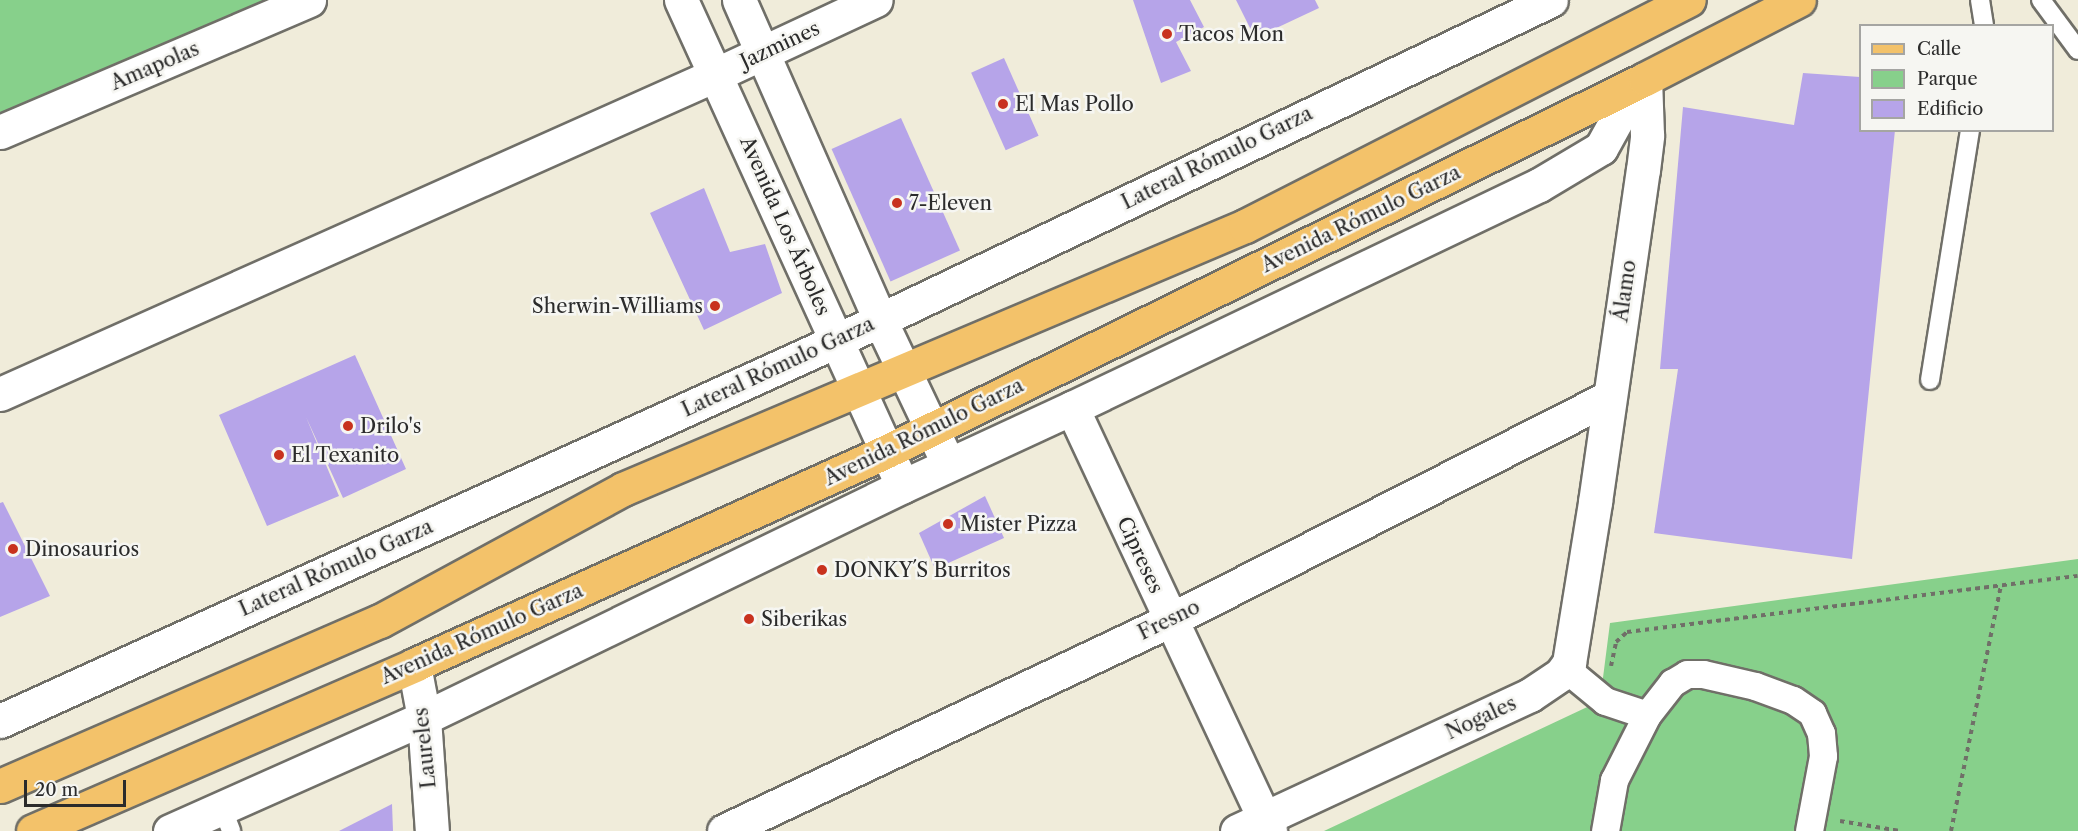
<!DOCTYPE html>
<html>
<head>
<meta charset="utf-8">
<style>
  body { margin:0 }
  #map { position:relative; width:2078px; height:831px; overflow:hidden; background:#f0ecda; font-family:"Libre Caslon Text",serif }
  div>[style] { position:absolute }
  [style*='--x'] { left:calc(var(--x)*1px); top:calc(var(--y)*1px); width:calc(var(--w)*1px); rotate:calc(var(--a)*1deg) }
  .green>* { inset:0; background:#87d08b }
  .building>* { inset:0; background:#b6a4e9; transform-origin:0 0 }
  .path>* { height:4px; margin-top:-2px; transform-origin:0; background:repeating-linear-gradient(90deg,#706f68 0 4.5px,transparent 0 9px) }
  .roads { filter:drop-shadow(2px 0 #706f68) drop-shadow(-2px 0 #706f68) drop-shadow(0 2px #706f68) drop-shadow(0 -2px #706f68) }
  .service>* { height:18px; margin:-9px; padding:0 9px; transform-origin:9px; border-radius:9px; background:#fff }
  .pedestrian>* { height:27px; margin:-13.5px; padding:0 13.5px; transform-origin:13.5px; border-radius:13.5px; background:#fff }
  .minor>* { height:33px; margin:-16.5px; padding:0 16.5px; transform-origin:16.5px; border-radius:16.5px; background:#fff }
  .tertiary>* { height:33px; margin:-16.5px; padding:0 16.5px; transform-origin:16.5px; border-radius:16.5px; background:#fff }
  .primary>* { height:33px; margin:-16.5px; padding:0 16.5px; transform-origin:16.5px; border-radius:16.5px; background:#f3c26a }
  .dots>* { width:16px; height:16px; translate:-50% -50%; box-sizing:border-box; border:3px solid #f6f6f2; border-radius:50% }
  span { translate:-50% -50%; white-space:nowrap; text-align:center; line-height:1.15; -webkit-text-stroke:5px #f6f6f2; paint-order:stroke }
  .poi-label { font-size:20px; color:#2b2b2b }
  .left { translate:0 -50%; text-align:left }
  .right { translate:-100% -50%; text-align:right }
  .street-label { font-size:20px; color:#2b2b2b }
  .legend { position:absolute; left:1859px; top:24px; width:195px; height:108px; box-sizing:border-box; background:#f6f6f2; border:2px solid #a5a5a2; margin:0; padding:8px 10px; list-style:none; font-size:18px; color:#2b2b2b }
  .legend li { display:flex; align-items:center; gap:12px; height:30px }
  .legend b { width:30px; border:2px solid #a5a5a2 }
  .scale { position:absolute; left:24px; top:780px; width:102px; height:27px; box-sizing:border-box; border:3px solid #2b2b2b; border-top:0; padding-left:8px; font-size:18px; line-height:21px; white-space:nowrap; color:#2b2b2b; -webkit-text-stroke:4px #f6f6f2; paint-order:stroke }
</style>
</head>
<body>
<div id="map">
  <div class="green">
    <i style="clip-path:polygon(0 0,276px 0,0 124px)"></i>
    <i style="clip-path:polygon(2078px 559px,2078px 831px,1324px 831px,1600px 701px,1610px 623px)"></i>
  </div>
  <div class="building">
    <i style="clip-path:polygon(1133px 0,1190px 0,1204px 27px,1176px 42px,1191px 71px,1161px 83px)"></i>
    <i style="clip-path:polygon(1236px 0,1315px 0,1319px 8px,1255px 38px)"></i>
    <i style="left:1004px;top:58px;width:85px;height:36px;rotate:66deg"></i>
    <i style="clip-path:polygon(1803px 73px,1860px 77px,1860px 130px,1895px 130px,1852px 559px,1654px 533px,1678px 369px,1660px 369px,1683px 107px,1794px 125px)"></i>
    <i style="left:901px;top:118px;width:145px;height:76px;rotate:66deg"></i>
    <i style="clip-path:polygon(704px 188px,730px 252px,765px 244px,782px 293px,704px 330px,650px 213px)"></i>
    <i style="clip-path:polygon(355px 355px,406px 469px,343px 498px,306px 417px,339px 496px,267px 526px,219px 415px)"></i>
    <i style="clip-path:polygon(985px 496px,1004px 538px,935px 569px,919px 533px)"></i>
    <i style="clip-path:polygon(3px 502px,50px 596px,0 617px,0 503px)"></i>
    <i style="clip-path:polygon(392px 804px,393px 831px,339px 831px)"></i>
  </div>
  <div class="path">
    <i style="--x:1611;--y:666;--w:25;--a:-78"></i>
    <i style="--x:1616;--y:642;--w:15;--a:-42"></i>
    <i style="--x:1627;--y:632;--w:454;--a:-7.1"></i>
    <i style="--x:1840;--y:821;--w:61;--a:9.5"></i>
    <i style="--x:1951;--y:831;--w:250;--a:-78.5"></i>
  </div>
  <div class="roads">
    <div class="service">
      <i style="--x:1980;--y:0;--w:26;--a:81"></i>
      <i style="--x:2041;--y:0;--w:62;--a:53.5"></i>
      <i style="--x:1930;--y:380;--w:253;--a:-80.9"></i>
      <i style="--x:222;--y:807;--w:26;--a:69"></i>
    </div>
    <div class="pedestrian">
      <i style="--x:1565;--y:668;--w:52;--a:39.5"></i>
      <i style="--x:1605;--y:701;--w:44;--a:18.4"></i>
      <i style="--x:1605;--y:831;--w:52;--a:-80"></i>
      <i style="--x:1614;--y:780;--w:73;--a:-63.1"></i>
      <i style="--x:1647;--y:715;--w:41;--a:-52"></i>
      <i style="--x:1672;--y:683;--w:17;--a:-31"></i>
      <i style="--x:1687;--y:674;--w:16;--a:0"></i>
      <i style="--x:1703;--y:674;--w:53;--a:13"></i>
      <i style="--x:1755;--y:686;--w:40;--a:20.2"></i>
      <i style="--x:1793;--y:700;--w:23;--a:34"></i>
      <i style="--x:1812;--y:713;--w:22;--a:66"></i>
      <i style="--x:1821;--y:733;--w:23;--a:85"></i>
      <i style="--x:1823;--y:756;--w:76;--a:100.6"></i>
    </div>
    <div class="minor">
      <i style="--x:0;--y:132;--w:336;--a:-23.1"></i>
      <i style="--x:0;--y:394;--w:785;--a:-24.05"></i>
      <i style="--x:717;--y:74;--w:175;--a:-25"></i>
      <i style="--x:1072;--y:408;--w:467;--a:64.9"></i>
      <i style="--x:414;--y:665;--w:54;--a:79.3"></i>
      <i style="--x:424;--y:718;--w:113;--a:86"></i>
      <i style="--x:724;--y:831;--w:493;--a:-25.3"></i>
      <i style="--x:1170;--y:620;--w:492;--a:-26.9"></i>
      <i style="--x:1237;--y:831;--w:323;--a:-24.9"></i>
      <i style="--x:1530;--y:695;--w:37;--a:-34"></i>
      <i style="--x:1561;--y:674;--w:14;--a:-54"></i>
      <i style="--x:1569;--y:663;--w:163;--a:-80.8"></i>
      <i style="--x:1595;--y:502;--w:335;--a:-81.8"></i>
      <i style="--x:1643;--y:170;--w:35;--a:-83"></i>
      <i style="--x:1647;--y:135;--w:56;--a:-92"></i>
    </div>
    <div class="tertiary">
      <i style="--x:681;--y:0;--w:523;--a:65.49"></i>
      <i style="--x:739;--y:0;--w:350;--a:66.2"></i>
      <i style="--x:880;--y:320;--w:149;--a:64.6"></i>
      <i style="--x:0;--y:721;--w:918;--a:-24.44"></i>
      <i style="--x:836;--y:341;--w:792;--a:-25.5"></i>
      <i style="--x:170;--y:831;--w:278;--a:-24"></i>
      <i style="--x:424;--y:718;--w:532;--a:-25.84"></i>
      <i style="--x:903;--y:486;--w:186;--a:-24.8"></i>
      <i style="--x:1072;--y:408;--w:518;--a:-25.53"></i>
      <i style="--x:1539;--y:185;--w:72;--a:-30.8"></i>
      <i style="--x:1601;--y:148;--w:74;--a:-61"></i>
    </div>
    <div class="primary">
      <i style="--x:0;--y:786;--w:414;--a:-23.5"></i>
      <i style="--x:380;--y:621;--w:277;--a:-28.5"></i>
      <i style="--x:623;--y:489;--w:675;--a:-22.92"></i>
      <i style="--x:1245;--y:226;--w:498;--a:-27"></i>
      <i style="--x:33;--y:831;--w:416;--a:-23.5"></i>
      <i style="--x:414;--y:665;--w:517;--a:-24.33"></i>
      <i style="--x:885;--y:452;--w:847;--a:-26.14"></i>
      <i style="--x:1645;--y:79;--w:173;--a:-27.2"></i>
    </div>
  </div>
  <div class="dots">
    <i style="left:1167px;top:34px;background:#c8321e"></i>
    <i style="left:1003px;top:104px;background:#c8321e"></i>
    <i style="left:897px;top:203px;background:#c8321e"></i>
    <i style="left:715px;top:306px;background:#c8321e"></i>
    <i style="left:348px;top:426px;background:#c8321e"></i>
    <i style="left:279px;top:455px;background:#c8321e"></i>
    <i style="left:948px;top:524px;background:#c8321e"></i>
    <i style="left:13px;top:549px;background:#c8321e"></i>
    <i style="left:822px;top:570px;background:#c8321e"></i>
    <i style="left:749px;top:619px;background:#c8321e"></i>
  </div>
  <div class="poi-label">
    <span class="left" style="left:1179px;top:34px">Tacos Mon</span>
    <span class="left" style="left:1015px;top:104px">El Mas Pollo</span>
    <span class="left" style="left:909px;top:203px">7-Eleven</span>
    <span class="right" style="left:703px;top:306px">Sherwin-Williams</span>
    <span class="left" style="left:360px;top:426px">Drilo's</span>
    <span class="left" style="left:291px;top:455px">El Texanito</span>
    <span class="left" style="left:960px;top:524px">Mister Pizza</span>
    <span class="left" style="left:25px;top:549px">Dinosaurios</span>
    <span class="left" style="left:834px;top:570px">DONKY´S Burritos</span>
    <span class="left" style="left:761px;top:619px">Siberikas</span>
  </div>
  <div class="street-label">
    <span style="left:780px;top:45px;rotate:-25deg">Jazmines</span>
    <span style="left:155px;top:66px;rotate:-23deg">Amapolas</span>
    <span style="left:1217px;top:158px;rotate:-26deg">Lateral Rómulo Garza</span>
    <span style="left:1361px;top:219px;rotate:-26deg">Avenida Rómulo Garza</span>
    <span style="left:785px;top:226px;rotate:66deg">Avenida Los Árboles</span>
    <span style="left:1625px;top:291px;rotate:-82deg">Álamo</span>
    <span style="left:778px;top:367px;rotate:-25deg">Lateral Rómulo Garza</span>
    <span style="left:924px;top:432px;rotate:-26deg">Avenida Rómulo Garza</span>
    <span style="left:1140px;top:555px;rotate:65deg">Cipreses</span>
    <span style="left:336px;top:568px;rotate:-24deg">Lateral Rómulo Garza</span>
    <span style="left:1169px;top:620px;rotate:-26deg">Fresno</span>
    <span style="left:482px;top:634px;rotate:-24deg">Avenida Rómulo Garza</span>
    <span style="left:1481px;top:718px;rotate:-25deg">Nogales</span>
    <span style="left:425px;top:748px;rotate:-96deg">Laureles</span>
  </div>
  <ul class="legend">
  <li><b style="height:8px;background:#f3c26a"></b>Calle</li>
  <li><b style="height:16px;background:#87d08b"></b>Parque</li>
  <li><b style="height:16px;background:#b6a4e9"></b>Edificio</li>
  </ul>
  <div class="scale">20 m</div>
</div>
</body>
</html>
